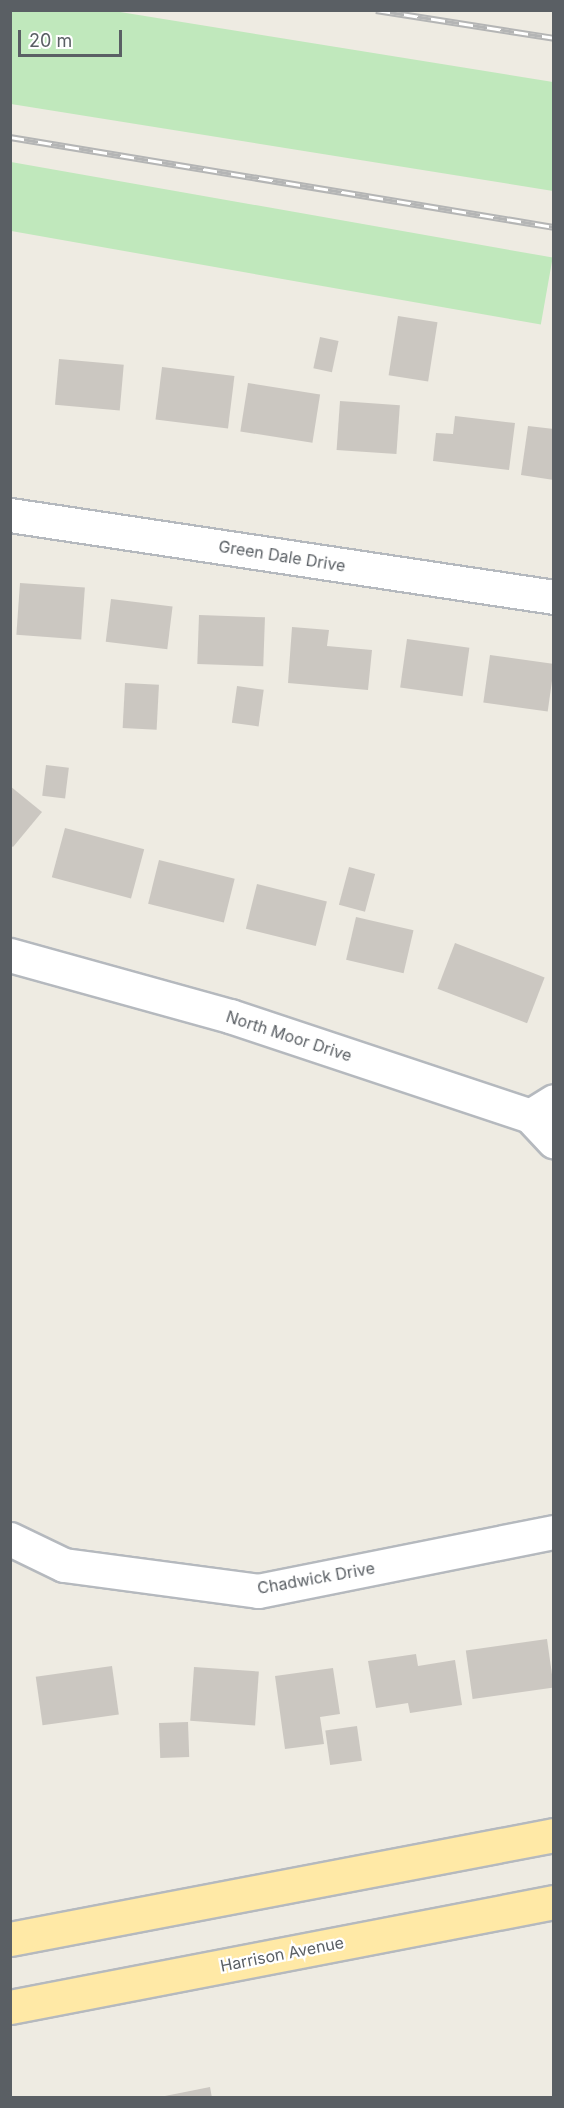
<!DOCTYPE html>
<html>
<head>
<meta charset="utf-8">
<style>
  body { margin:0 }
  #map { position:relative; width:564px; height:2108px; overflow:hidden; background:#eeebe2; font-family:Inter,sans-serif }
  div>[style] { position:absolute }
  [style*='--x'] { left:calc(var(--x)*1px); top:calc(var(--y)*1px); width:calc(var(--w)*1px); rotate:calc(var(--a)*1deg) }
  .green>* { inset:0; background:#c0e8bc; transform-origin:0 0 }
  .building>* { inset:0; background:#cbc7c1; transform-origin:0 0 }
  .roads { filter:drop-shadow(2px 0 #b5b9be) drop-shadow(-2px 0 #b5b9be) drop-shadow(0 2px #b5b9be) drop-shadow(0 -2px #b5b9be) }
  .minor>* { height:33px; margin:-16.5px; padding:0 16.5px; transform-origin:16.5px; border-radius:16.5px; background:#fff }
  .major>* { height:33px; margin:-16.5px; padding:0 16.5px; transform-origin:16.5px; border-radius:16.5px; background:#ffe9a6 }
  .rail>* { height:7px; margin-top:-3.5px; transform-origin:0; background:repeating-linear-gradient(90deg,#fff 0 14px,#b4b5b5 0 28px); box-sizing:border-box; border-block:2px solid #b4b5b5 }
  span { translate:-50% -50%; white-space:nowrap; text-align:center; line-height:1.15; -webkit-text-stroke:4.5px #fff; paint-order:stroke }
  .street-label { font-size:16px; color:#5a5f64 }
  .frame { position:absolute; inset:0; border:12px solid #5a5f64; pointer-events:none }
  .scale { position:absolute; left:18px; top:30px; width:104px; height:27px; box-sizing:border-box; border:3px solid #5a5f64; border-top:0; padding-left:8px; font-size:18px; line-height:21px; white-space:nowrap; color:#5a5f64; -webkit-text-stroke:4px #fff; paint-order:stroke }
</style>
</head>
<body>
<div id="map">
  <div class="green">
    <i style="clip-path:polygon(10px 11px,114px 11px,553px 82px,553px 191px,11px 104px)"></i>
    <i style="left:11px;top:162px;width:550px;height:68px;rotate:10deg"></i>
  </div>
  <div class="building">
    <i style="left:398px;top:316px;width:40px;height:60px;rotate:9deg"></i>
    <i style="left:320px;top:337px;width:19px;height:32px;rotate:12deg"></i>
    <i style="left:59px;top:359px;width:65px;height:46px;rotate:5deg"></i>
    <i style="left:162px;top:367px;width:73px;height:53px;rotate:7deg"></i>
    <i style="left:248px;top:383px;width:73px;height:49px;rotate:9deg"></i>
    <i style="left:340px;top:401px;width:60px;height:49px;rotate:4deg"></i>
    <i style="clip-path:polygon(455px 416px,515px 423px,509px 470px,433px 461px,436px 433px,453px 434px)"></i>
    <i style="clip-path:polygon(528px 426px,554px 429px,554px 480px,521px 475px)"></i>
    <i style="left:20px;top:583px;width:65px;height:52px;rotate:4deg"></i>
    <i style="left:111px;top:599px;width:62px;height:43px;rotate:7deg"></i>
    <i style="left:199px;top:615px;width:66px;height:49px;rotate:2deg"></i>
    <i style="clip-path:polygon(292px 627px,329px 630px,327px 646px,372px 650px,368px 690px,288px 683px)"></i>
    <i style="left:407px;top:639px;width:63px;height:49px;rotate:8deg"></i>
    <i style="left:490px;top:655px;width:65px;height:48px;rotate:8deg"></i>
    <i style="left:125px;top:683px;width:34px;height:45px;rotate:3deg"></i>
    <i style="left:237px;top:686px;width:27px;height:37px;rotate:8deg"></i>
    <i style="left:46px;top:765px;width:23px;height:31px;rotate:7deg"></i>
    <i style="clip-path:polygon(10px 786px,42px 812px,13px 847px,10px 845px)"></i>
    <i style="left:65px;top:828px;width:82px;height:51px;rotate:15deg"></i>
    <i style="left:159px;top:860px;width:78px;height:45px;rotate:14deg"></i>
    <i style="left:349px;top:867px;width:27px;height:39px;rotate:15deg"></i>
    <i style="left:257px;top:884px;width:72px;height:46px;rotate:14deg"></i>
    <i style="left:356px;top:917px;width:59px;height:44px;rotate:13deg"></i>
    <i style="left:455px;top:943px;width:96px;height:49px;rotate:21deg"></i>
    <i style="left:547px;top:1639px;width:49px;height:82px;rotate:82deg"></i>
    <i style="clip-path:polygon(416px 1654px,418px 1666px,455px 1660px,462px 1705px,410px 1713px,408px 1703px,376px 1708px,368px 1661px)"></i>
    <i style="left:112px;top:1666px;width:49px;height:77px;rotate:82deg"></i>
    <i style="left:194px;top:1667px;width:65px;height:54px;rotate:4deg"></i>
    <i style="clip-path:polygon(333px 1668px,340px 1714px,320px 1717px,324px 1744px,285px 1749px,275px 1676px)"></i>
    <i style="left:188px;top:1722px;width:35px;height:29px;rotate:88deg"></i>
    <i style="left:357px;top:1726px;width:35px;height:32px;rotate:82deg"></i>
    <i style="clip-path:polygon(210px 2087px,212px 2098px,166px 2098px,165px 2096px)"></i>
  </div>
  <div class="roads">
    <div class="minor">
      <i style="--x:10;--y:515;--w:550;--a:8.57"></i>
      <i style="--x:10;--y:955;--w:228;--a:15.5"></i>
      <i style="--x:230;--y:1016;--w:316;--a:18.4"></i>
      <i style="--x:530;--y:1116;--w:35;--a:47"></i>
      <i style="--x:530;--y:1116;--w:28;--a:-32"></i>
      <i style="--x:10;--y:1539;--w:60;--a:25.7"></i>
      <i style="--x:64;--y:1565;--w:196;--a:7.6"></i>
      <i style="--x:258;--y:1591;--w:302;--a:-11.3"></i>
    </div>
    <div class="major">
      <i style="--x:10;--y:1939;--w:554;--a:-10.82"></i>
      <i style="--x:10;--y:2007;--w:554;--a:-10.92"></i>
    </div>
  </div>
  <div class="rail">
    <i style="--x:376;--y:10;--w:180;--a:8.9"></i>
    <i style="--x:10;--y:137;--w:551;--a:9.39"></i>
  </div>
  <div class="street-label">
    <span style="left:282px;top:556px;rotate:9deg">Green Dale Drive</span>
    <span style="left:289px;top:1036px;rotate:18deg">North Moor Drive</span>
    <span style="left:316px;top:1578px;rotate:-10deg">Chadwick Drive</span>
    <span style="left:282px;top:1954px;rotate:-11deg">Harrison Avenue</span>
  </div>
  <div class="frame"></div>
  <div class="scale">20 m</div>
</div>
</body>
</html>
